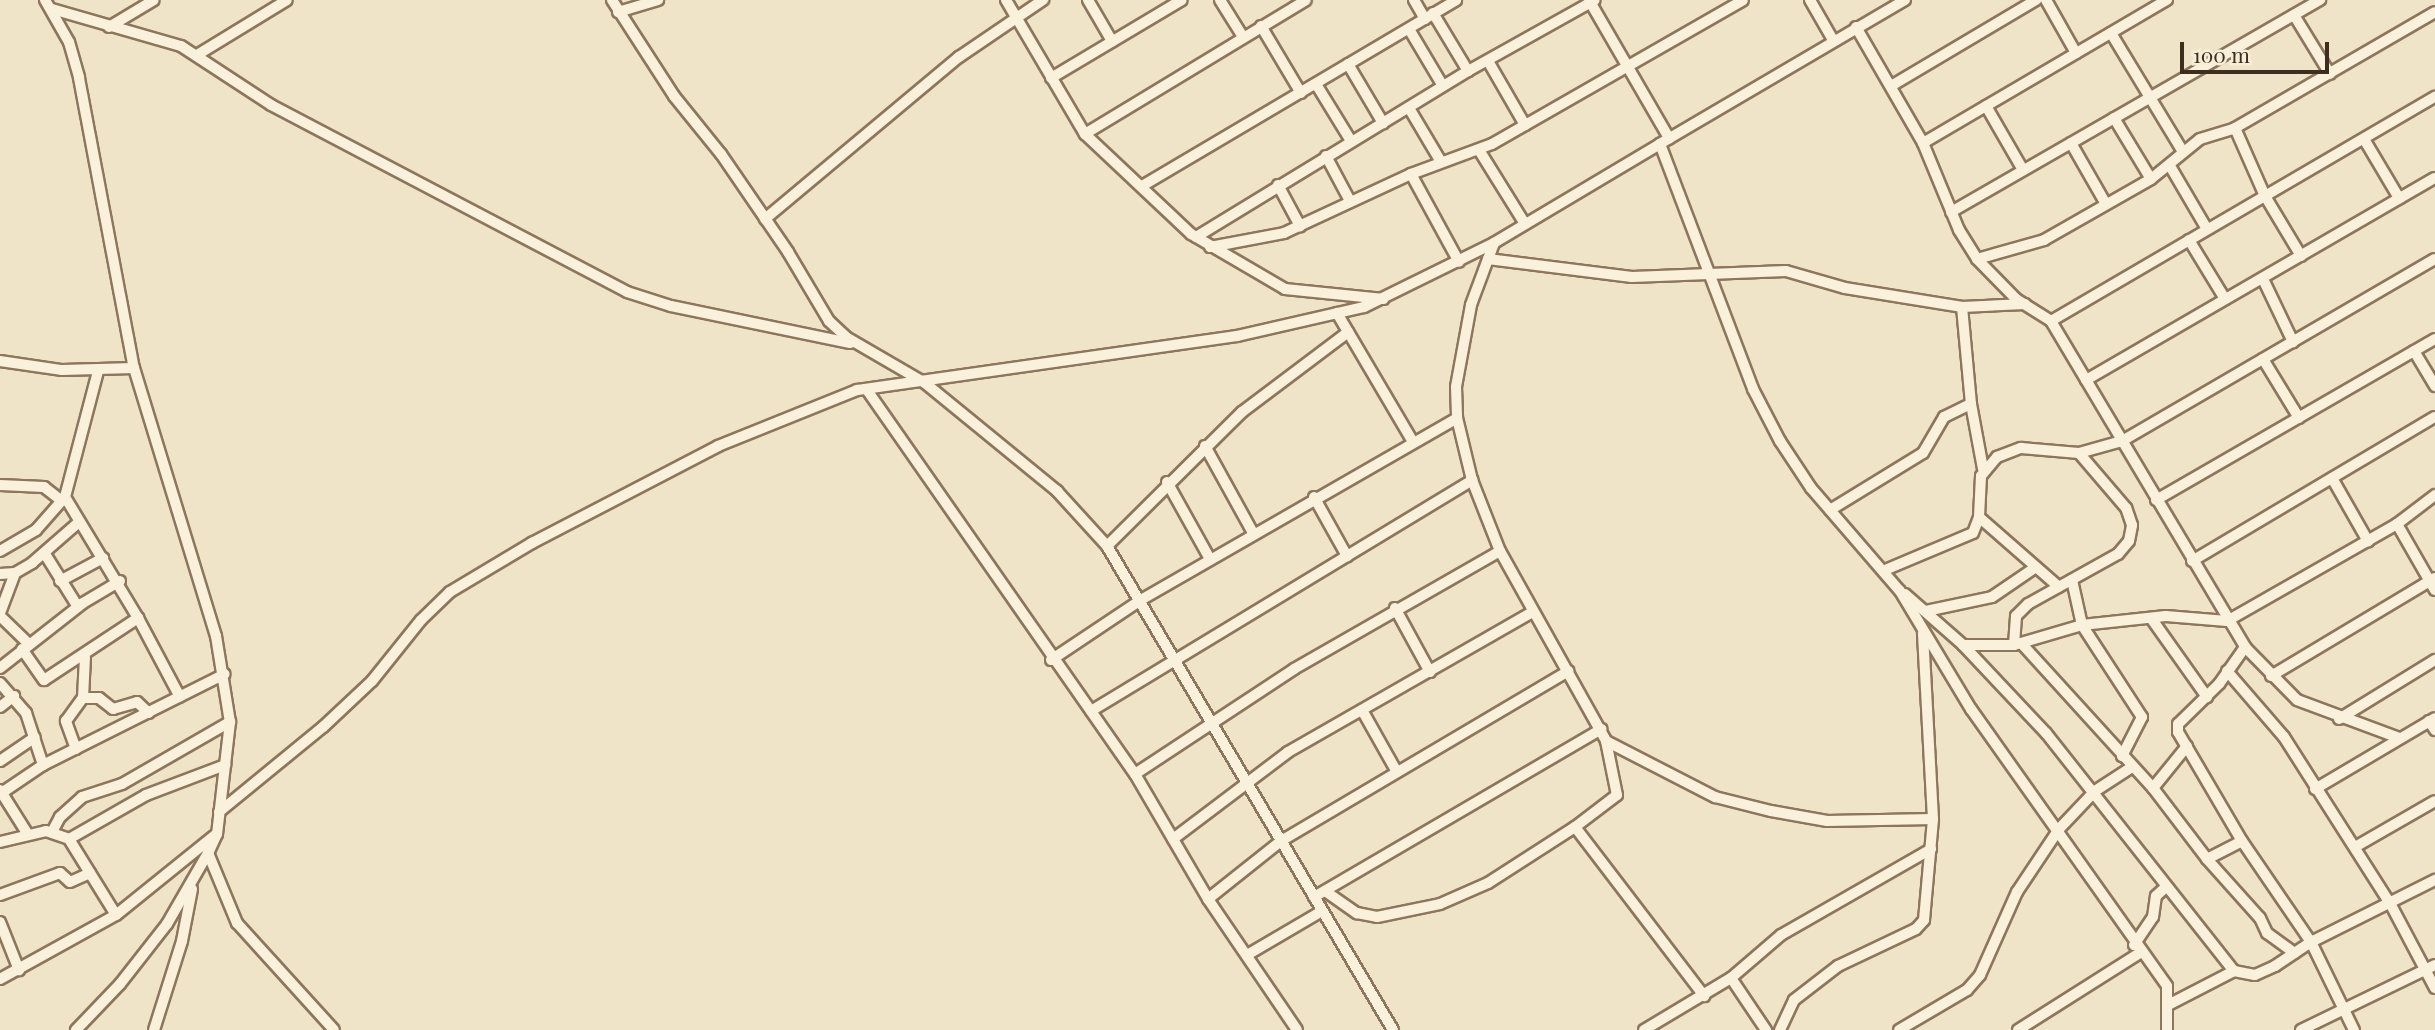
<!DOCTYPE html>
<html>
<head>
<meta charset="utf-8">
<style>
  body { margin:0 }
  #map { position:relative; width:2435px; height:1030px; overflow:hidden; background:#f0e4c8; font-family:"Playfair Display",serif }
  div>[style] { position:absolute }
  [style*='--x'] { left:calc(var(--x)*1px); top:calc(var(--y)*1px); width:calc(var(--w)*1px); rotate:calc(var(--a)*1deg) }
  .roads { filter:drop-shadow(2px 0 #8d765c) drop-shadow(-2px 0 #8d765c) drop-shadow(0 2px #8d765c) drop-shadow(0 -2px #8d765c) }
  .minor>* { height:10px; margin:-5px; padding:0 5px; transform-origin:5px; border-radius:5px; background:#faf1dc }
  span { translate:-50% -50%; white-space:nowrap; text-align:center; line-height:1.15; -webkit-text-stroke:5px #f7eed8; paint-order:stroke }
  .scale { position:absolute; left:2180px; top:42px; width:149px; height:32px; box-sizing:border-box; border:4px solid #3d2e20; border-top:0; padding-left:9px; font-size:21px; line-height:24px; white-space:nowrap; color:#3d2e20; -webkit-text-stroke:5px #f7eed8; paint-order:stroke }
</style>
</head>
<body>
<div id="map">
  <div class="roads">
    <div class="minor">
      <i style="--x:45;--y:0;--w:48;--a:60.3"></i>
      <i style="--x:69;--y:42;--w:37;--a:74"></i>
      <i style="--x:79;--y:78;--w:295;--a:79.3"></i>
      <i style="--x:134;--y:368;--w:280;--a:73"></i>
      <i style="--x:216;--y:636;--w:87;--a:80.8"></i>
      <i style="--x:230;--y:722;--w:113;--a:96.6"></i>
      <i style="--x:217;--y:834;--w:21;--a:115"></i>
      <i style="--x:208;--y:853;--w:82;--a:120"></i>
      <i style="--x:167;--y:924;--w:76;--a:128.1"></i>
      <i style="--x:120;--y:984;--w:64;--a:133.7"></i>
      <i style="--x:612;--y:0;--w:114;--a:57.1"></i>
      <i style="--x:674;--y:96;--w:75;--a:51"></i>
      <i style="--x:721;--y:154;--w:119;--a:55.6"></i>
      <i style="--x:788;--y:252;--w:80;--a:59.3"></i>
      <i style="--x:829;--y:321;--w:23;--a:43"></i>
      <i style="--x:846;--y:337;--w:91;--a:30.2"></i>
      <i style="--x:925;--y:383;--w:171;--a:39.3"></i>
      <i style="--x:1057;--y:491;--w:74;--a:47.7"></i>
      <i style="--x:1107;--y:546;--w:562;--a:59.42"></i>
      <i style="--x:1006;--y:0;--w:156;--a:59.5"></i>
      <i style="--x:1085;--y:134;--w:146;--a:43.3"></i>
      <i style="--x:1191;--y:234;--w:109;--a:30.3"></i>
      <i style="--x:1285;--y:289;--w:99;--a:5.8"></i>
      <i style="--x:1088;--y:0;--w:48;--a:59.7"></i>
      <i style="--x:1220;--y:0;--w:44;--a:58.1"></i>
      <i style="--x:1414;--y:0;--w:22;--a:60"></i>
      <i style="--x:1589;--y:0;--w:160;--a:59.9"></i>
      <i style="--x:1810;--y:0;--w:46;--a:60.1"></i>
      <i style="--x:1905;--y:0;--w:284;--a:149.6"></i>
      <i style="--x:1660;--y:144;--w:262;--a:69.2"></i>
      <i style="--x:1753;--y:389;--w:59;--a:62.6"></i>
      <i style="--x:1780;--y:441;--w:56;--a:56.6"></i>
      <i style="--x:1811;--y:488;--w:136;--a:49.2"></i>
      <i style="--x:1900;--y:591;--w:138;--a:59"></i>
      <i style="--x:1971;--y:709;--w:339;--a:54.7"></i>
      <i style="--x:2167;--y:986;--w:44;--a:90"></i>
      <i style="--x:2046;--y:0;--w:61;--a:60.5"></i>
      <i style="--x:52;--y:9;--w:134;--a:16"></i>
      <i style="--x:181;--y:46;--w:108;--a:33.2"></i>
      <i style="--x:271;--y:105;--w:402;--a:27.7"></i>
      <i style="--x:627;--y:292;--w:46;--a:17.7"></i>
      <i style="--x:671;--y:306;--w:183;--a:11.7"></i>
      <i style="--x:618;--y:12;--w:42;--a:-16.7"></i>
      <i style="--x:1433;--y:13;--w:68;--a:58.9"></i>
      <i style="--x:2294;--y:15;--w:69;--a:58.6"></i>
      <i style="--x:1261;--y:26;--w:78;--a:59.2"></i>
      <i style="--x:109;--y:27;--w:52;--a:-31"></i>
      <i style="--x:1856;--y:27;--w:134;--a:60"></i>
      <i style="--x:1923;--y:143;--w:94;--a:67.5"></i>
      <i style="--x:1959;--y:230;--w:34;--a:58"></i>
      <i style="--x:1977;--y:259;--w:56;--a:45.7"></i>
      <i style="--x:2016;--y:299;--w:41;--a:32.2"></i>
      <i style="--x:2051;--y:321;--w:379;--a:59.2"></i>
      <i style="--x:2245;--y:647;--w:74;--a:45.5"></i>
      <i style="--x:2297;--y:700;--w:109;--a:20.4"></i>
      <i style="--x:1409;--y:29;--w:66;--a:59.2"></i>
      <i style="--x:2111;--y:33;--w:139;--a:58.8"></i>
      <i style="--x:197;--y:55;--w:105;--a:-31.4"></i>
      <i style="--x:1488;--y:61;--w:74;--a:60"></i>
      <i style="--x:1348;--y:64;--w:69;--a:59.3"></i>
      <i style="--x:1051;--y:78;--w:152;--a:-30.8"></i>
      <i style="--x:1316;--y:84;--w:67;--a:58.4"></i>
      <i style="--x:1891;--y:86;--w:169;--a:-30.7"></i>
      <i style="--x:1986;--y:106;--w:74;--a:60"></i>
      <i style="--x:1409;--y:108;--w:63;--a:59.3"></i>
      <i style="--x:2114;--y:118;--w:71;--a:58.8"></i>
      <i style="--x:2235;--y:128;--w:74;--a:66.2"></i>
      <i style="--x:2265;--y:196;--w:70;--a:59"></i>
      <i style="--x:1085;--y:134;--w:258;--a:-31.2"></i>
      <i style="--x:2364;--y:139;--w:69;--a:59.3"></i>
      <i style="--x:1923;--y:143;--w:283;--a:-30.4"></i>
      <i style="--x:2071;--y:143;--w:70;--a:60.2"></i>
      <i style="--x:1660;--y:144;--w:193;--a:149.2"></i>
      <i style="--x:1494;--y:243;--w:66;--a:110.4"></i>
      <i style="--x:1471;--y:305;--w:83;--a:100.4"></i>
      <i style="--x:1456;--y:387;--w:31;--a:88"></i>
      <i style="--x:1457;--y:418;--w:64;--a:76.4"></i>
      <i style="--x:1472;--y:480;--w:76;--a:68.5"></i>
      <i style="--x:1500;--y:551;--w:218;--a:60.8"></i>
      <i style="--x:1606;--y:741;--w:55;--a:78.5"></i>
      <i style="--x:1617;--y:795;--w:53;--a:142.7"></i>
      <i style="--x:1575;--y:827;--w:213;--a:52.6"></i>
      <i style="--x:1479;--y:150;--w:87;--a:58.1"></i>
      <i style="--x:1326;--y:156;--w:51;--a:61.9"></i>
      <i style="--x:2170;--y:166;--w:73;--a:59.6"></i>
      <i style="--x:1411;--y:174;--w:100;--a:61.4"></i>
      <i style="--x:1278;--y:185;--w:47;--a:61.8"></i>
      <i style="--x:1142;--y:186;--w:365;--a:-30.6"></i>
      <i style="--x:1951;--y:212;--w:426;--a:-29.9"></i>
      <i style="--x:765;--y:219;--w:253;--a:-39.9"></i>
      <i style="--x:959;--y:57;--w:102;--a:-34.2"></i>
      <i style="--x:1196;--y:237;--w:319;--a:-31.4"></i>
      <i style="--x:1468;--y:71;--w:145;--a:-29.2"></i>
      <i style="--x:2189;--y:240;--w:69;--a:58.6"></i>
      <i style="--x:1210;--y:247;--w:75;--a:-10.7"></i>
      <i style="--x:1284;--y:233;--w:140;--a:-24.9"></i>
      <i style="--x:1411;--y:174;--w:86;--a:-20.3"></i>
      <i style="--x:1492;--y:144;--w:289;--a:-29.8"></i>
      <i style="--x:1488;--y:259;--w:145;--a:7.1"></i>
      <i style="--x:1632;--y:277;--w:154;--a:-2.2"></i>
      <i style="--x:1786;--y:271;--w:61;--a:16.1"></i>
      <i style="--x:1845;--y:288;--w:119;--a:9.2"></i>
      <i style="--x:1962;--y:307;--w:63;--a:-2.7"></i>
      <i style="--x:1977;--y:259;--w:70;--a:-15.8"></i>
      <i style="--x:2044;--y:240;--w:123;--a:-29.7"></i>
      <i style="--x:2151;--y:179;--w:63;--a:-39.2"></i>
      <i style="--x:2200;--y:139;--w:37;--a:-17"></i>
      <i style="--x:2235;--y:128;--w:231;--a:-30.1"></i>
      <i style="--x:2263;--y:279;--w:70;--a:64.5"></i>
      <i style="--x:1962;--y:307;--w:97;--a:84.7"></i>
      <i style="--x:1971;--y:404;--w:66;--a:79.5"></i>
      <i style="--x:1337;--y:313;--w:150;--a:59.5"></i>
      <i style="--x:2051;--y:321;--w:445;--a:-30.3"></i>
      <i style="--x:2414;--y:351;--w:41;--a:59"></i>
      <i style="--x:2263;--y:359;--w:69;--a:58.6"></i>
      <i style="--x:0;--y:361;--w:63;--a:8.3"></i>
      <i style="--x:62;--y:370;--w:72;--a:-1.6"></i>
      <i style="--x:2086;--y:380;--w:403;--a:-30.1"></i>
      <i style="--x:867;--y:390;--w:468;--a:55.1"></i>
      <i style="--x:1135;--y:774;--w:145;--a:59.7"></i>
      <i style="--x:1208;--y:899;--w:158;--a:55.8"></i>
      <i style="--x:1205;--y:446;--w:99;--a:61.1"></i>
      <i style="--x:2332;--y:478;--w:73;--a:60.3"></i>
      <i style="--x:1167;--y:482;--w:88;--a:60.8"></i>
      <i style="--x:0;--y:485;--w:44;--a:2.6"></i>
      <i style="--x:44;--y:487;--w:23;--a:38"></i>
      <i style="--x:1314;--y:497;--w:68;--a:60.8"></i>
      <i style="--x:2156;--y:500;--w:322;--a:-30"></i>
      <i style="--x:1830;--y:510;--w:109;--a:-31.5"></i>
      <i style="--x:1923;--y:453;--w:42;--a:-59.7"></i>
      <i style="--x:1944;--y:417;--w:30;--a:-26"></i>
      <i style="--x:1979;--y:517;--w:106;--a:41.2"></i>
      <i style="--x:2397;--y:524;--w:76;--a:60.1"></i>
      <i style="--x:1107;--y:546;--w:190;--a:-44.8"></i>
      <i style="--x:1242;--y:412;--w:133;--a:-37"></i>
      <i style="--x:0;--y:551;--w:42;--a:-30.3"></i>
      <i style="--x:36;--y:530;--w:44;--a:-48.7"></i>
      <i style="--x:65;--y:497;--w:130;--a:-75.3"></i>
      <i style="--x:45;--y:554;--w:62;--a:58.1"></i>
      <i style="--x:2192;--y:561;--w:282;--a:-30.7"></i>
      <i style="--x:1885;--y:570;--w:95;--a:-22.8"></i>
      <i style="--x:1973;--y:533;--w:17;--a:-69"></i>
      <i style="--x:1979;--y:517;--w:41;--a:-87.2"></i>
      <i style="--x:1981;--y:476;--w:25;--a:-50"></i>
      <i style="--x:1997;--y:457;--w:26;--a:-21"></i>
      <i style="--x:2021;--y:448;--w:58;--a:4.9"></i>
      <i style="--x:2079;--y:453;--w:45;--a:-15.6"></i>
      <i style="--x:2122;--y:441;--w:362;--a:-30.2"></i>
      <i style="--x:0;--y:574;--w:15;--a:-4"></i>
      <i style="--x:15;--y:573;--w:20;--a:-30"></i>
      <i style="--x:32;--y:563;--w:62;--a:-41.1"></i>
      <i style="--x:2072;--y:580;--w:46;--a:77.5"></i>
      <i style="--x:2082;--y:625;--w:110;--a:56.9"></i>
      <i style="--x:2142;--y:717;--w:44;--a:117.1"></i>
      <i style="--x:60;--y:581;--w:49;--a:-28.1"></i>
      <i style="--x:1905;--y:594;--w:77;--a:41.3"></i>
      <i style="--x:1963;--y:645;--w:121;--a:46.7"></i>
      <i style="--x:2046;--y:733;--w:303;--a:51.7"></i>
      <i style="--x:2234;--y:971;--w:21;--a:11"></i>
      <i style="--x:2255;--y:975;--w:22;--a:-24"></i>
      <i style="--x:2275;--y:966;--w:43;--a:-33.7"></i>
      <i style="--x:2311;--y:942;--w:139;--a:-26.6"></i>
      <i style="--x:1395;--y:608;--w:73;--a:61.3"></i>
      <i style="--x:1926;--y:611;--w:67;--a:-12"></i>
      <i style="--x:1992;--y:597;--w:53;--a:-34.3"></i>
      <i style="--x:0;--y:613;--w:43;--a:-69.4"></i>
      <i style="--x:0;--y:616;--w:40;--a:44"></i>
      <i style="--x:138;--y:618;--w:89;--a:62"></i>
      <i style="--x:2151;--y:618;--w:97;--a:54.7"></i>
      <i style="--x:2021;--y:643;--w:196;--a:47.7"></i>
      <i style="--x:2153;--y:788;--w:89;--a:52.7"></i>
      <i style="--x:2207;--y:859;--w:79;--a:48.1"></i>
      <i style="--x:2260;--y:918;--w:17;--a:65"></i>
      <i style="--x:2267;--y:933;--w:34;--a:36"></i>
      <i style="--x:1963;--y:645;--w:51;--a:0"></i>
      <i style="--x:2014;--y:645;--w:71;--a:-16.4"></i>
      <i style="--x:2082;--y:625;--w:84;--a:-6.1"></i>
      <i style="--x:2166;--y:616;--w:61;--a:4.7"></i>
      <i style="--x:2227;--y:621;--w:196;--a:-29.7"></i>
      <i style="--x:2397;--y:524;--w:48;--a:-37.3"></i>
      <i style="--x:2014;--y:645;--w:29;--a:-86"></i>
      <i style="--x:2016;--y:616;--w:17;--a:-45"></i>
      <i style="--x:2028;--y:604;--w:103;--a:-29.1"></i>
      <i style="--x:2118;--y:554;--w:17;--a:-50"></i>
      <i style="--x:2129;--y:541;--w:16;--a:-79"></i>
      <i style="--x:2132;--y:525;--w:18;--a:-109"></i>
      <i style="--x:2126;--y:508;--w:72;--a:-130.5"></i>
      <i style="--x:2245;--y:647;--w:45;--a:125.1"></i>
      <i style="--x:2219;--y:684;--w:57;--a:135.7"></i>
      <i style="--x:2178;--y:724;--w:8;--a:90"></i>
      <i style="--x:2178;--y:732;--w:126;--a:59.6"></i>
      <i style="--x:2242;--y:841;--w:122;--a:55.7"></i>
      <i style="--x:2311;--y:942;--w:98;--a:64"></i>
      <i style="--x:22;--y:649;--w:38;--a:55"></i>
      <i style="--x:44;--y:680;--w:113;--a:-33.4"></i>
      <i style="--x:138;--y:618;--w:141;--a:-121.1"></i>
      <i style="--x:1051;--y:660;--w:106;--a:-33.8"></i>
      <i style="--x:1139;--y:601;--w:367;--a:-29.9"></i>
      <i style="--x:0;--y:668;--w:105;--a:-38.1"></i>
      <i style="--x:83;--y:603;--w:43;--a:-30.7"></i>
      <i style="--x:2227;--y:671;--w:87;--a:49.2"></i>
      <i style="--x:2284;--y:737;--w:199;--a:57.5"></i>
      <i style="--x:2391;--y:905;--w:94;--a:62.1"></i>
      <i style="--x:2271;--y:676;--w:191;--a:-30.9"></i>
      <i style="--x:0;--y:683;--w:40;--a:49"></i>
      <i style="--x:26;--y:713;--w:55;--a:71.9"></i>
      <i style="--x:83;--y:698;--w:16;--a:0"></i>
      <i style="--x:99;--y:698;--w:18;--a:38"></i>
      <i style="--x:113;--y:709;--w:25;--a:-16"></i>
      <i style="--x:137;--y:702;--w:16;--a:43"></i>
      <i style="--x:0;--y:707;--w:18;--a:-38"></i>
      <i style="--x:1362;--y:710;--w:71;--a:60.6"></i>
      <i style="--x:1091;--y:711;--w:446;--a:-31.2"></i>
      <i style="--x:2339;--y:719;--w:113;--a:-31.6"></i>
      <i style="--x:2429;--y:721;--w:11;--a:56"></i>
      <i style="--x:1606;--y:741;--w:123;--a:27.2"></i>
      <i style="--x:1715;--y:797;--w:58;--a:14"></i>
      <i style="--x:1771;--y:811;--w:57;--a:10.1"></i>
      <i style="--x:1827;--y:821;--w:106;--a:-1.1"></i>
      <i style="--x:76;--y:749;--w:30;--a:-110"></i>
      <i style="--x:66;--y:721;--w:29;--a:-54"></i>
      <i style="--x:83;--y:698;--w:41;--a:-87.2"></i>
      <i style="--x:0;--y:761;--w:42;--a:-34.4"></i>
      <i style="--x:1135;--y:774;--w:191;--a:-33.4"></i>
      <i style="--x:1294;--y:669;--w:237;--a:-29.8"></i>
      <i style="--x:2153;--y:788;--w:54;--a:-51"></i>
      <i style="--x:2315;--y:789;--w:139;--a:-30.6"></i>
      <i style="--x:0;--y:790;--w:51;--a:57.9"></i>
      <i style="--x:0;--y:794;--w:52;--a:-34"></i>
      <i style="--x:43;--y:765;--w:203;--a:-26.6"></i>
      <i style="--x:219;--y:812;--w:134;--a:-39.3"></i>
      <i style="--x:323;--y:727;--w:67;--a:-43.2"></i>
      <i style="--x:372;--y:681;--w:78;--a:-51.2"></i>
      <i style="--x:421;--y:620;--w:40;--a:-44"></i>
      <i style="--x:450;--y:592;--w:96;--a:-30.9"></i>
      <i style="--x:532;--y:543;--w:210;--a:-27.5"></i>
      <i style="--x:718;--y:446;--w:150;--a:-21.9"></i>
      <i style="--x:857;--y:390;--w:384;--a:-8.1"></i>
      <i style="--x:1237;--y:336;--w:130;--a:-12.9"></i>
      <i style="--x:1364;--y:307;--w:145;--a:-26.2"></i>
      <i style="--x:52;--y:832;--w:17;--a:-62"></i>
      <i style="--x:60;--y:817;--w:30;--a:-42"></i>
      <i style="--x:82;--y:797;--w:42;--a:-18"></i>
      <i style="--x:122;--y:784;--w:125;--a:-29.9"></i>
      <i style="--x:69;--y:839;--w:89;--a:-29.7"></i>
      <i style="--x:146;--y:795;--w:85;--a:-20.8"></i>
      <i style="--x:1173;--y:839;--w:144;--a:-37.1"></i>
      <i style="--x:1288;--y:752;--w:281;--a:-29.8"></i>
      <i style="--x:0;--y:842;--w:47;--a:-13.4"></i>
      <i style="--x:46;--y:831;--w:24;--a:19"></i>
      <i style="--x:69;--y:839;--w:89;--a:58.3"></i>
      <i style="--x:2355;--y:847;--w:92;--a:-29.9"></i>
      <i style="--x:208;--y:853;--w:76;--a:67.5"></i>
      <i style="--x:237;--y:923;--w:144;--a:47.8"></i>
      <i style="--x:2207;--y:859;--w:39;--a:-27"></i>
      <i style="--x:1325;--y:891;--w:39;--a:35"></i>
      <i style="--x:1357;--y:913;--w:20;--a:11"></i>
      <i style="--x:1377;--y:917;--w:64;--a:-11.7"></i>
      <i style="--x:1440;--y:904;--w:52;--a:-23.6"></i>
      <i style="--x:1488;--y:883;--w:103;--a:-32.8"></i>
      <i style="--x:0;--y:895;--w:64;--a:-20.1"></i>
      <i style="--x:60;--y:873;--w:13;--a:42"></i>
      <i style="--x:70;--y:882;--w:22;--a:-24"></i>
      <i style="--x:1314;--y:897;--w:333;--a:-30.3"></i>
      <i style="--x:1208;--y:899;--w:93;--a:-38.5"></i>
      <i style="--x:1281;--y:841;--w:334;--a:-30.6"></i>
      <i style="--x:0;--y:922;--w:52;--a:68.4"></i>
      <i style="--x:2134;--y:945;--w:34;--a:-56"></i>
      <i style="--x:2153;--y:917;--w:21;--a:-82"></i>
      <i style="--x:2156;--y:896;--w:13;--a:-42"></i>
      <i style="--x:1247;--y:955;--w:87;--a:-30.4"></i>
      <i style="--x:1731;--y:978;--w:66;--a:-40.7"></i>
      <i style="--x:1781;--y:935;--w:173;--a:-29.8"></i>
      <i style="--x:0;--y:979;--w:132;--a:-28.9"></i>
      <i style="--x:116;--y:915;--w:126;--a:-38.9"></i>
      <i style="--x:2170;--y:1004;--w:72;--a:-27.3"></i>
      <i style="--x:154;--y:1030;--w:93;--a:-72.5"></i>
      <i style="--x:182;--y:941;--w:53;--a:-79.1"></i>
      <i style="--x:1644;--y:1030;--w:101;--a:-30.9"></i>
      <i style="--x:1731;--y:978;--w:63;--a:56.1"></i>
      <i style="--x:1780;--y:1030;--w:33;--a:-65"></i>
      <i style="--x:1794;--y:1000;--w:56;--a:-37.7"></i>
      <i style="--x:1838;--y:966;--w:86;--a:-25.4"></i>
      <i style="--x:1916;--y:929;--w:12;--a:-48"></i>
      <i style="--x:1924;--y:920;--w:101;--a:-84.9"></i>
      <i style="--x:1933;--y:819;--w:186;--a:-93.1"></i>
      <i style="--x:1899;--y:1030;--w:79;--a:-30.5"></i>
      <i style="--x:1967;--y:990;--w:20;--a:-49"></i>
      <i style="--x:1980;--y:975;--w:91;--a:-66"></i>
      <i style="--x:2017;--y:892;--w:76;--a:-56.3"></i>
      <i style="--x:2059;--y:829;--w:52;--a:-46.5"></i>
      <i style="--x:2095;--y:791;--w:44;--a:-33"></i>
      <i style="--x:2018;--y:1030;--w:144;--a:-32.3"></i>
      <i style="--x:2301;--y:1030;--w:149;--a:-25.9"></i>
    </div>
  </div>
  <div class="scale">100 m</div>
</div>
</body>
</html>
